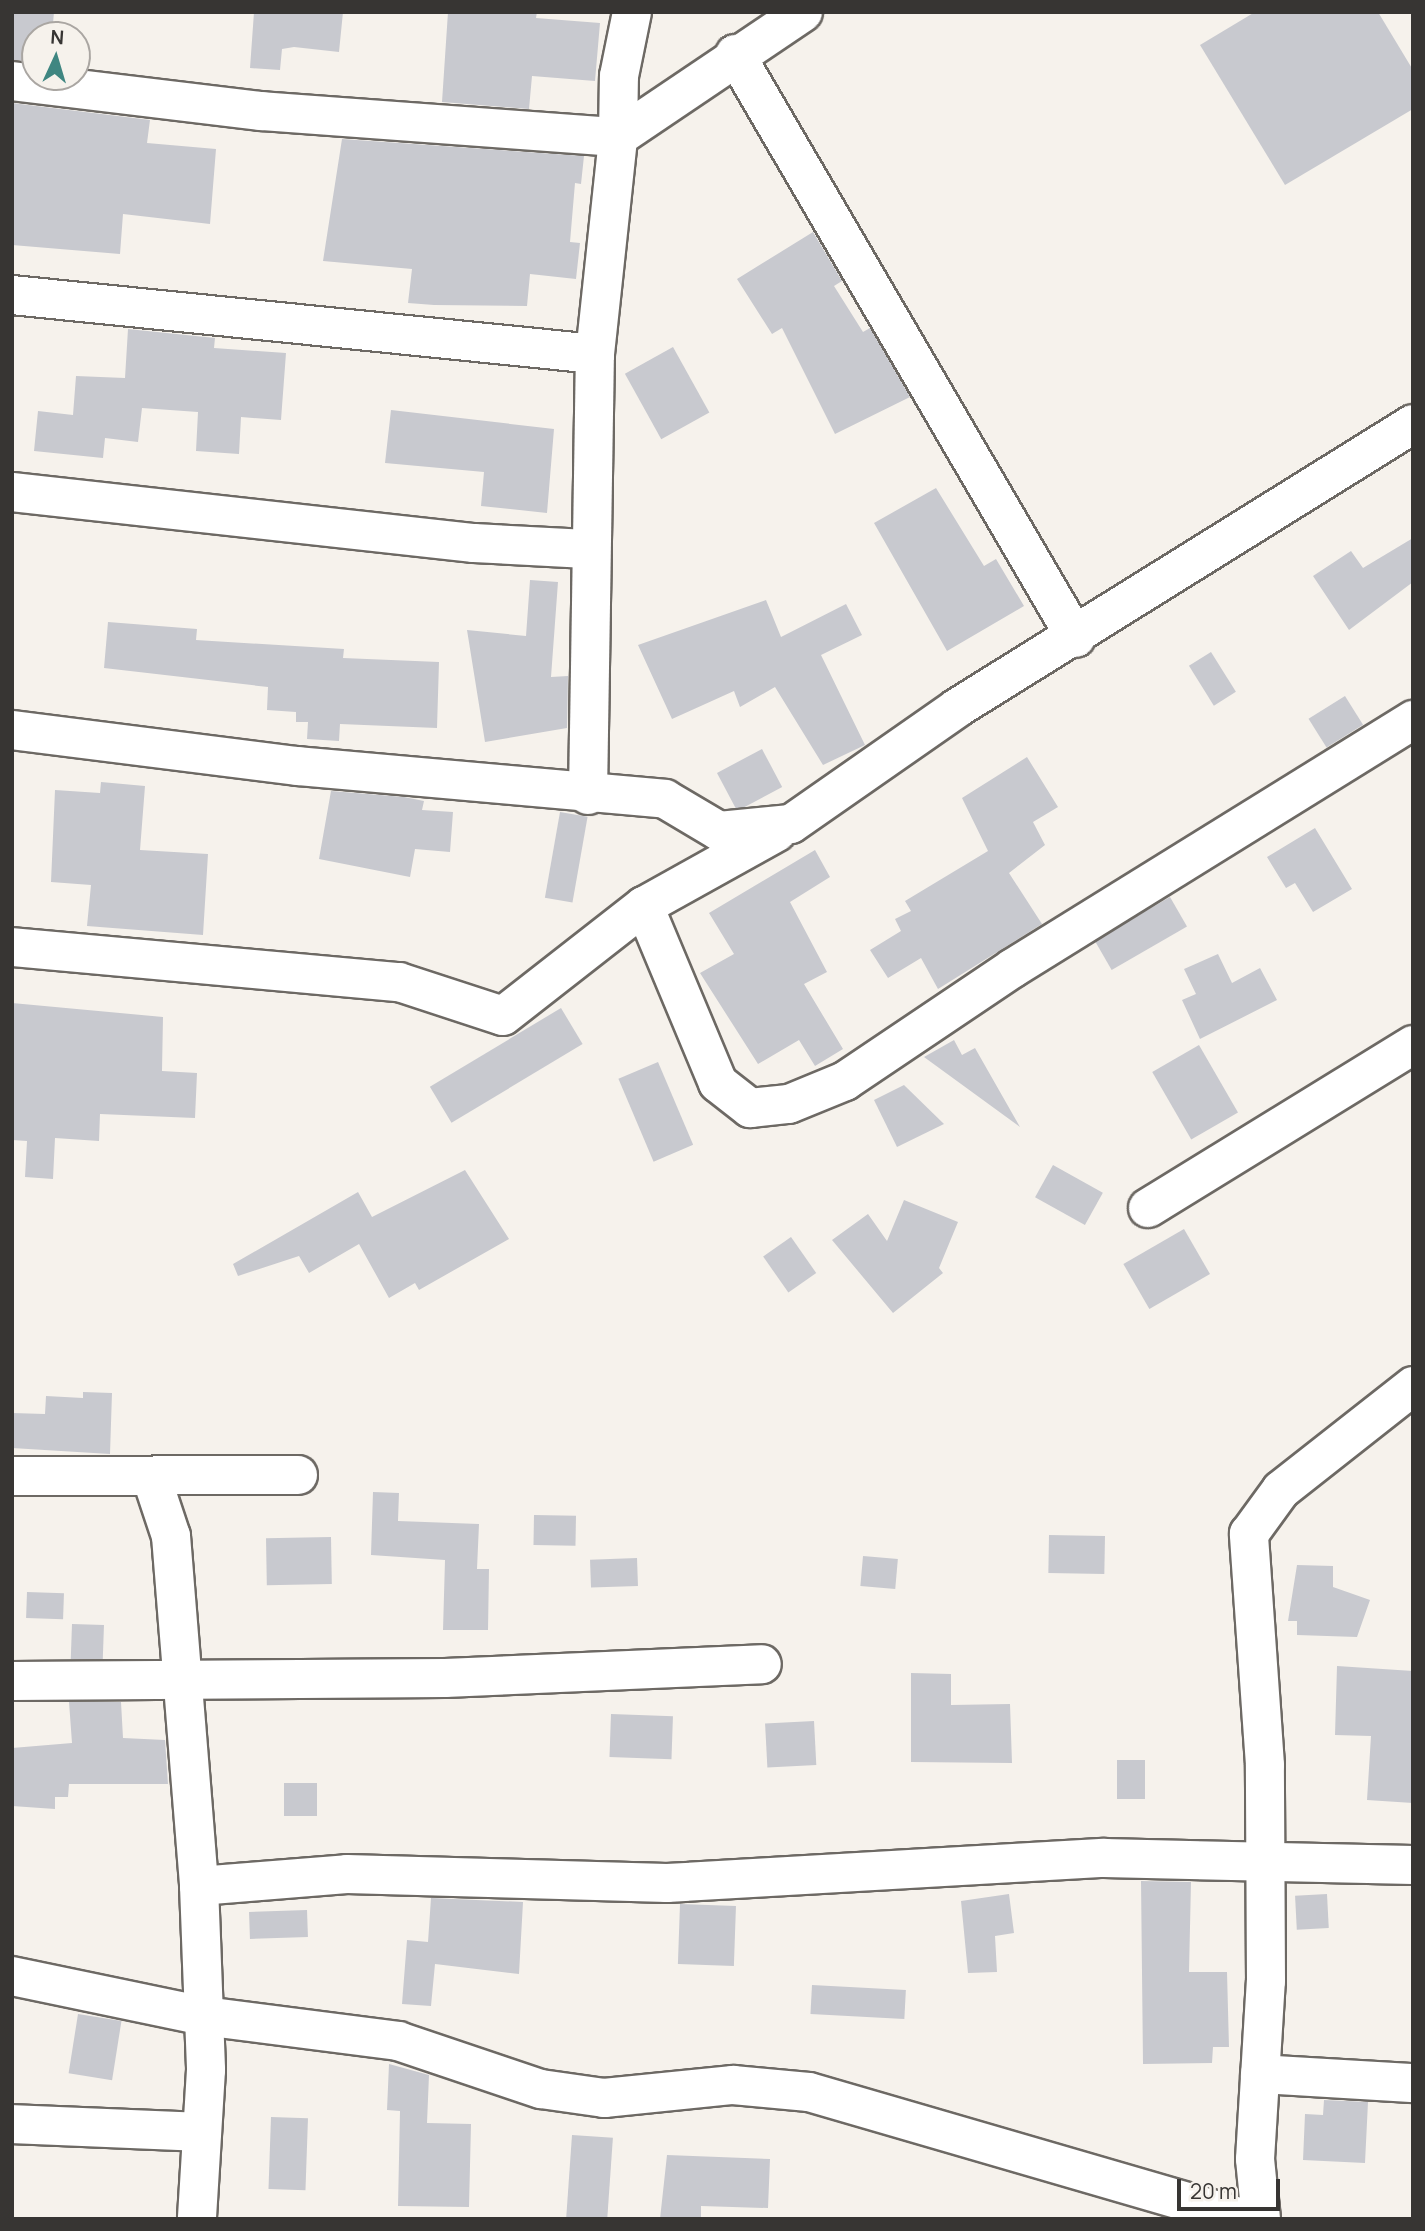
<!DOCTYPE html>
<html>
<head>
<meta charset="utf-8">
<style>
  body { margin:0 }
  #map { position:relative; width:1425px; height:2231px; overflow:hidden; background:#f6f2ec; font-family:Manrope,sans-serif }
  div>[style] { position:absolute }
  [style*='--x'] { left:calc(var(--x)*1px); top:calc(var(--y)*1px); width:calc(var(--w)*1px); rotate:calc(var(--a)*1deg) }
  .building>* { inset:0; background:#c8c9cf; transform-origin:0 0 }
  .roads { filter:drop-shadow(2px 0 #6d6964) drop-shadow(-2px 0 #6d6964) drop-shadow(0 2px #6d6964) drop-shadow(0 -2px #6d6964) }
  .minor>* { height:38px; margin:-19px; padding:0 19px; transform-origin:19px; border-radius:19px; background:#fff }
  span { translate:-50% -50%; white-space:nowrap; text-align:center; line-height:1.15; -webkit-text-stroke:7px #f6f2ec; paint-order:stroke }
  .frame { position:absolute; inset:0; border:14px solid #373533; pointer-events:none }
  .north { position:absolute; left:21px; top:21px; width:70px; height:70px; box-sizing:border-box; background:#f6f2ec; border:2px solid #aaa6a2; border-radius:50%; rotate:4deg; font-size:19px; font-weight:700; line-height:28px; text-align:center; color:#373533 }
  .north::after { content:''; display:block; margin:auto; width:24px; height:32px; background:#3f8681; clip-path:polygon(50% 0,100% 100%,50% 72%,0 100%) }
  .scale { position:absolute; left:1177px; top:2179px; width:103px; height:32px; box-sizing:border-box; border:4px solid #373533; border-top:0; padding-left:9px; font-size:21px; line-height:24px; white-space:nowrap; color:#373533; -webkit-text-stroke:5px #f6f2ec; paint-order:stroke }
</style>
</head>
<body>
<div id="map">
  <div class="building">
    <i style="clip-path:polygon(12px 12px,54px 12px,52px 35px,35px 35px,35px 62px,12px 60px)"></i>
    <i style="clip-path:polygon(254px 12px,343px 12px,339px 52px,294px 47px,282px 49px,280px 70px,250px 68px)"></i>
    <i style="clip-path:polygon(448px 12px,537px 12px,536px 18px,600px 23px,595px 81px,532px 76px,529px 109px,442px 102px)"></i>
    <i style="clip-path:polygon(1255px 12px,1378px 12px,1413px 70px,1413px 109px,1285px 185px,1200px 45px)"></i>
    <i style="clip-path:polygon(12px 103px,150px 120px,147px 143px,216px 149px,210px 224px,123px 214px,120px 254px,12px 245px)"></i>
    <i style="clip-path:polygon(342px 139px,584px 156px,581px 184px,575px 183px,570px 242px,580px 243px,576px 279px,530px 274px,527px 306px,434px 305px,408px 303px,412px 269px,323px 261px)"></i>
    <i style="clip-path:polygon(813px 232px,842px 281px,834px 286px,863px 332px,870px 328px,910px 397px,835px 434px,782px 328px,772px 334px,737px 279px)"></i>
    <i style="clip-path:polygon(128px 329px,215px 338px,214px 348px,286px 353px,281px 420px,241px 417px,239px 454px,196px 451px,198px 412px,142px 408px,138px 442px,105px 438px,103px 458px,34px 451px,38px 411px,73px 415px,76px 376px,125px 378px)"></i>
    <i style="left:673px;top:347px;width:75px;height:55px;rotate:61deg"></i>
    <i style="clip-path:polygon(391px 410px,554px 429px,547px 513px,481px 506px,484px 472px,385px 463px)"></i>
    <i style="clip-path:polygon(936px 488px,984px 566px,996px 559px,1024px 606px,947px 651px,874px 523px)"></i>
    <i style="clip-path:polygon(1413px 538px,1413px 582px,1349px 630px,1313px 576px,1351px 551px,1363px 568px)"></i>
    <i style="clip-path:polygon(530px 580px,558px 582px,551px 677px,568px 676px,567px 728px,485px 742px,467px 630px,526px 636px)"></i>
    <i style="clip-path:polygon(766px 600px,781px 637px,846px 604px,862px 635px,821px 655px,865px 745px,823px 765px,775px 687px,740px 707px,734px 691px,672px 719px,638px 645px)"></i>
    <i style="clip-path:polygon(108px 622px,197px 629px,196px 640px,344px 649px,343px 658px,439px 662px,437px 728px,340px 724px,339px 741px,307px 739px,308px 722px,296px 722px,296px 712px,267px 710px,268px 687px,104px 668px)"></i>
    <i style="left:1211px;top:652px;width:47px;height:26px;rotate:58deg"></i>
    <i style="left:1345px;top:696px;width:34px;height:43px;rotate:58deg"></i>
    <i style="left:762px;top:749px;width:43px;height:51px;rotate:62deg"></i>
    <i style="clip-path:polygon(1027px 757px,1058px 807px,1033px 822px,1045px 845px,1009px 873px,1042px 924px,938px 989px,921px 958px,888px 978px,870px 950px,901px 931px,895px 919px,911px 911px,905px 901px,988px 851px,962px 798px)"></i>
    <i style="clip-path:polygon(101px 782px,145px 786px,140px 850px,208px 854px,203px 935px,87px 926px,91px 885px,51px 882px,55px 790px,100px 793px)"></i>
    <i style="clip-path:polygon(331px 791px,404px 797px,424px 801px,422px 810px,453px 812px,450px 852px,415px 849px,410px 877px,319px 859px)"></i>
    <i style="left:560px;top:812px;width:28px;height:87px;rotate:10deg"></i>
    <i style="clip-path:polygon(1315px 828px,1352px 889px,1313px 912px,1295px 883px,1286px 888px,1267px 857px)"></i>
    <i style="clip-path:polygon(815px 850px,830px 877px,790px 902px,827px 972px,804px 984px,843px 1049px,815px 1066px,799px 1040px,758px 1064px,700px 973px,734px 954px,709px 913px)"></i>
    <i style="left:1170px;top:897px;width:34px;height:87px;rotate:60deg"></i>
    <i style="clip-path:polygon(1218px 954px,1232px 983px,1260px 968px,1277px 1000px,1200px 1039px,1182px 1000px,1196px 994px,1184px 969px)"></i>
    <i style="clip-path:polygon(12px 1003px,163px 1017px,162px 1071px,197px 1073px,195px 1118px,100px 1114px,99px 1141px,55px 1138px,53px 1179px,25px 1177px,27px 1141px,12px 1140px)"></i>
    <i style="left:561px;top:1008px;width:42px;height:153px;rotate:59deg"></i>
    <i style="clip-path:polygon(954px 1040px,962px 1055px,975px 1048px,1020px 1127px,924px 1057px)"></i>
    <i style="left:1199px;top:1045px;width:78px;height:54px;rotate:60deg"></i>
    <i style="left:658px;top:1062px;width:90px;height:43px;rotate:67deg"></i>
    <i style="clip-path:polygon(904px 1085px,944px 1124px,897px 1147px,874px 1100px)"></i>
    <i style="left:1053px;top:1165px;width:57px;height:37px;rotate:29deg"></i>
    <i style="clip-path:polygon(465px 1170px,509px 1239px,419px 1290px,415px 1283px,389px 1298px,359px 1244px,309px 1273px,299px 1256px,238px 1276px,233px 1264px,358px 1192px,372px 1217px)"></i>
    <i style="clip-path:polygon(904px 1200px,958px 1222px,939px 1268px,943px 1273px,893px 1313px,832px 1240px,868px 1214px,887px 1241px)"></i>
    <i style="left:1184px;top:1229px;width:52px;height:70px;rotate:60deg"></i>
    <i style="left:791px;top:1237px;width:44px;height:34px;rotate:55deg"></i>
    <i style="clip-path:polygon(83px 1392px,112px 1393px,110px 1454px,12px 1448px,12px 1413px,45px 1414px,46px 1396px,83px 1398px)"></i>
    <i style="clip-path:polygon(373px 1492px,399px 1493px,398px 1521px,479px 1524px,477px 1569px,489px 1569px,488px 1630px,443px 1630px,445px 1560px,371px 1555px)"></i>
    <i style="left:534px;top:1515px;width:42px;height:30px;rotate:1deg"></i>
    <i style="left:1049px;top:1535px;width:56px;height:38px;rotate:1deg"></i>
    <i style="left:331px;top:1537px;width:47px;height:65px;rotate:89deg"></i>
    <i style="left:863px;top:1556px;width:35px;height:30px;rotate:5deg"></i>
    <i style="left:637px;top:1558px;width:28px;height:47px;rotate:88deg"></i>
    <i style="clip-path:polygon(1297px 1565px,1333px 1566px,1333px 1587px,1370px 1600px,1357px 1637px,1297px 1635px,1297px 1621px,1288px 1621px)"></i>
    <i style="left:27px;top:1592px;width:37px;height:26px;rotate:2deg"></i>
    <i style="left:72px;top:1624px;width:32px;height:35px;rotate:2deg"></i>
    <i style="clip-path:polygon(1337px 1666px,1413px 1671px,1413px 1803px,1367px 1800px,1371px 1736px,1335px 1735px)"></i>
    <i style="clip-path:polygon(911px 1673px,951px 1674px,951px 1705px,1010px 1704px,1012px 1763px,911px 1762px)"></i>
    <i style="clip-path:polygon(69px 1702px,121px 1702px,123px 1738px,165px 1740px,168px 1784px,69px 1784px,68px 1797px,55px 1797px,55px 1809px,12px 1806px,12px 1748px,72px 1743px)"></i>
    <i style="left:611px;top:1714px;width:62px;height:43px;rotate:2deg"></i>
    <i style="left:814px;top:1721px;width:44px;height:49px;rotate:87deg"></i>
    <i style="left:1117px;top:1760px;width:28px;height:39px"></i>
    <i style="left:284px;top:1783px;width:33px;height:33px"></i>
    <i style="clip-path:polygon(1141px 1881px,1191px 1882px,1189px 1972px,1227px 1972px,1229px 2047px,1213px 2047px,1212px 2063px,1143px 2064px)"></i>
    <i style="clip-path:polygon(1009px 1894px,1014px 1933px,995px 1936px,997px 1972px,968px 1973px,961px 1901px)"></i>
    <i style="left:1327px;top:1894px;width:34px;height:32px;rotate:87deg"></i>
    <i style="clip-path:polygon(431px 1898px,523px 1902px,519px 1974px,435px 1964px,431px 2006px,402px 2004px,407px 1940px,428px 1942px)"></i>
    <i style="left:680px;top:1904px;width:56px;height:60px;rotate:2deg"></i>
    <i style="left:307px;top:1910px;width:27px;height:58px;rotate:88deg"></i>
    <i style="left:812px;top:1985px;width:94px;height:29px;rotate:3deg"></i>
    <i style="left:78px;top:2014px;width:44px;height:60px;rotate:9deg"></i>
    <i style="clip-path:polygon(389px 2064px,429px 2075px,427px 2123px,471px 2124px,469px 2207px,398px 2206px,400px 2111px,387px 2110px)"></i>
    <i style="clip-path:polygon(1324px 2100px,1368px 2102px,1365px 2163px,1303px 2160px,1305px 2114px,1323px 2115px)"></i>
    <i style="left:271px;top:2117px;width:37px;height:72px;rotate:2deg"></i>
    <i style="left:572px;top:2135px;width:41px;height:84px;rotate:4deg"></i>
    <i style="clip-path:polygon(667px 2155px,770px 2159px,768px 2208px,701px 2206px,701px 2219px,660px 2219px)"></i>
  </div>
  <div class="roads">
    <div class="minor">
      <i style="--x:735;--y:54;--w:676;--a:59.72"></i>
      <i style="--x:12;--y:81;--w:251;--a:6.9"></i>
      <i style="--x:261;--y:111;--w:358;--a:4.2"></i>
      <i style="--x:618;--y:137;--w:223;--a:-34"></i>
      <i style="--x:12;--y:295;--w:586;--a:5.78"></i>
      <i style="--x:12;--y:492;--w:465;--a:6.3"></i>
      <i style="--x:474;--y:543;--w:113;--a:3"></i>
      <i style="--x:12;--y:730;--w:288;--a:7.2"></i>
      <i style="--x:298;--y:766;--w:368;--a:5.1"></i>
      <i style="--x:665;--y:799;--w:63;--a:30.7"></i>
      <i style="--x:719;--y:831;--w:72;--a:-5.6"></i>
      <i style="--x:791;--y:824;--w:203;--a:-34.9"></i>
      <i style="--x:957;--y:708;--w:537;--a:-31.91"></i>
      <i style="--x:588;--y:795;--w:441;--a:-89.1"></i>
      <i style="--x:595;--y:354;--w:218;--a:-83.9"></i>
      <i style="--x:618;--y:137;--w:61;--a:-89.1"></i>
      <i style="--x:619;--y:76;--w:65;--a:-78.5"></i>
      <i style="--x:644;--y:906;--w:192;--a:67.3"></i>
      <i style="--x:718;--y:1083;--w:41;--a:38"></i>
      <i style="--x:750;--y:1108;--w:39;--a:-6"></i>
      <i style="--x:789;--y:1104;--w:61;--a:-22.3"></i>
      <i style="--x:845;--y:1081;--w:202;--a:-33.9"></i>
      <i style="--x:1013;--y:968;--w:471;--a:-31.8"></i>
      <i style="--x:12;--y:947;--w:389;--a:5.2"></i>
      <i style="--x:399;--y:982;--w:109;--a:18.1"></i>
      <i style="--x:503;--y:1016;--w:179;--a:-38"></i>
      <i style="--x:644;--y:906;--w:152;--a:-29.1"></i>
      <i style="--x:1148;--y:1208;--w:311;--a:-31.6"></i>
      <i style="--x:12;--y:1476;--w:286;--a:-0.2"></i>
      <i style="--x:152;--y:1479;--w:60;--a:71.6"></i>
      <i style="--x:171;--y:1536;--w:351;--a:85.4"></i>
      <i style="--x:199;--y:1886;--w:184;--a:87.8"></i>
      <i style="--x:206;--y:2070;--w:149;--a:93.5"></i>
      <i style="--x:12;--y:1681;--w:433;--a:-0.4"></i>
      <i style="--x:445;--y:1678;--w:317;--a:-2.5"></i>
      <i style="--x:199;--y:1886;--w:148;--a:-4.6"></i>
      <i style="--x:347;--y:1874;--w:320;--a:1.6"></i>
      <i style="--x:667;--y:1883;--w:438;--a:-3.3"></i>
      <i style="--x:1104;--y:1858;--w:309;--a:1.3"></i>
      <i style="--x:12;--y:1976;--w:196;--a:11.8"></i>
      <i style="--x:204;--y:2016;--w:196;--a:7.3"></i>
      <i style="--x:398;--y:2041;--w:151;--a:18.6"></i>
      <i style="--x:541;--y:2089;--w:64;--a:8.1"></i>
      <i style="--x:604;--y:2098;--w:130;--a:-5.8"></i>
      <i style="--x:733;--y:2085;--w:76;--a:5.3"></i>
      <i style="--x:809;--y:2092;--w:454;--a:16.2"></i>
      <i style="--x:1260;--y:2074;--w:153;--a:3.4"></i>
      <i style="--x:12;--y:2124;--w:190;--a:2.4"></i>
      <i style="--x:1261;--y:2219;--w:60;--a:-95.7"></i>
      <i style="--x:1255;--y:2159;--w:178;--a:-86.5"></i>
      <i style="--x:1266;--y:1981;--w:216;--a:-90.3"></i>
      <i style="--x:1265;--y:1765;--w:232;--a:-94"></i>
      <i style="--x:1249;--y:1534;--w:54;--a:-54"></i>
      <i style="--x:1281;--y:1490;--w:168;--a:-38.2"></i>
    </div>
  </div>
  <div class="frame"></div>
  <div class="north">N</div>
  <div class="scale">20 m</div>
</div>
</body>
</html>
